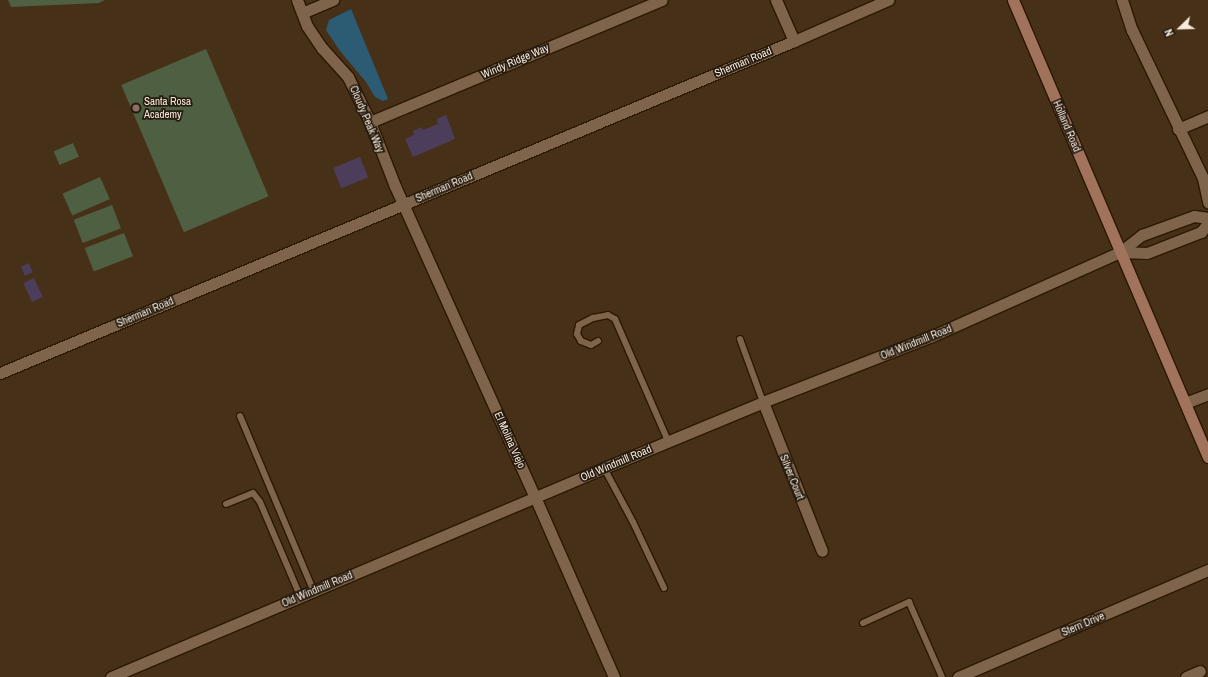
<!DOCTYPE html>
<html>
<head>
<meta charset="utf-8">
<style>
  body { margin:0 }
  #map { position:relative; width:1208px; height:677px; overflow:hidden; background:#463018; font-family:"Archivo Narrow",sans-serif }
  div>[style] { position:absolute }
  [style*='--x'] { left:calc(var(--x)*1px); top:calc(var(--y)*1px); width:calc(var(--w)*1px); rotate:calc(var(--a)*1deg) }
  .green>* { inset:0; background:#4f6042; transform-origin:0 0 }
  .water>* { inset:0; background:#2c5c74 }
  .building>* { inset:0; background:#4c3e5a; transform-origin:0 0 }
  .roads { filter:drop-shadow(1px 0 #2c1701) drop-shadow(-1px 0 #2c1701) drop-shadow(0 1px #2c1701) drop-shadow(0 -1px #2c1701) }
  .service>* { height:6px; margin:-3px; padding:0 3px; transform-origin:3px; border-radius:3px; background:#7d644a }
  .minor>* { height:11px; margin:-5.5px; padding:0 5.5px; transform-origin:5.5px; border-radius:5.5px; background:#7d644a }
  .tertiary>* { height:11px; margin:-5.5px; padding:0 5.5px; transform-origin:5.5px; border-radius:5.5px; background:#7d644a }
  .secondary>* { height:11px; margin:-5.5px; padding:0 5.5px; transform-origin:5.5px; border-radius:5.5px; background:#a2735c }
  .dots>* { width:11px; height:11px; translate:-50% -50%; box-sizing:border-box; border:2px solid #251b10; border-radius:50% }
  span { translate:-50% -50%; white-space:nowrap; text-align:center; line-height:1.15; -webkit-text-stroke:3.5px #251b10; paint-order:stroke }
  .street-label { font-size:11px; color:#f9ebdc }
  .poi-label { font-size:11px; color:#f9ebdc }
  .left { translate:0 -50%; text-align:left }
  .north { position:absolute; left:1160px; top:8px; width:40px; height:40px; -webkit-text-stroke:3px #251b10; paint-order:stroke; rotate:247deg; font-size:11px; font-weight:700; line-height:16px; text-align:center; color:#f9ebdc }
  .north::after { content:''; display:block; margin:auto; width:14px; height:18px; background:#f9ebdc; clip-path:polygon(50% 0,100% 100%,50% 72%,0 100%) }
</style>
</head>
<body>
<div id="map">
  <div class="green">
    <i style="clip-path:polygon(8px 0,105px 0,99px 3px,11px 7px)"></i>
    <i style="left:206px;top:49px;width:160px;height:92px;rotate:67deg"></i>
    <i style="left:73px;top:143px;width:15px;height:21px;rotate:67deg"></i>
    <i style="left:100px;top:177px;width:24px;height:41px;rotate:66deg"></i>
    <i style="left:112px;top:205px;width:25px;height:41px;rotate:69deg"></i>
    <i style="left:124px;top:233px;width:25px;height:42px;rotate:69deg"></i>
  </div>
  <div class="water">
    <i style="clip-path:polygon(351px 9px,388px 99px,383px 101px,375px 97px,366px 82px,340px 51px,326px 30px,329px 20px)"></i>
  </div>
  <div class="building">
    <i style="clip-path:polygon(446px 115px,455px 139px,413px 157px,405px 139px,414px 135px,413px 131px,422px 127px,423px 130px,438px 124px,437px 119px)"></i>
    <i style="left:360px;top:157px;width:22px;height:29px;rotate:68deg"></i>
    <i style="left:29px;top:263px;width:10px;height:9px;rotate:66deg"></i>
    <i style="left:34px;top:278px;width:21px;height:12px;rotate:65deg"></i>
  </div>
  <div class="roads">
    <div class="service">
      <i style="--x:740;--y:339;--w:67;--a:69.9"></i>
      <i style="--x:598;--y:341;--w:8;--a:150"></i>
      <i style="--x:591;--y:345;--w:11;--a:-158"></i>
      <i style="--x:581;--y:341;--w:8;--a:-120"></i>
      <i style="--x:577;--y:334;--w:9;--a:-77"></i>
      <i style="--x:579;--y:325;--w:16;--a:-27"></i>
      <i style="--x:593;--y:318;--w:15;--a:-11"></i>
      <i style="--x:608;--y:315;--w:8;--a:30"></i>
      <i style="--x:615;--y:319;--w:133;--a:66.5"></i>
      <i style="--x:240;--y:416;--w:189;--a:67.2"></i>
      <i style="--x:604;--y:468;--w:61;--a:61.8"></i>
      <i style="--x:633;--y:522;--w:73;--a:64.8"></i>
      <i style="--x:226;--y:504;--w:29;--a:-22"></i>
      <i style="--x:253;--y:493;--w:11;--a:52"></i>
      <i style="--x:260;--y:502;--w:102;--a:66.9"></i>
      <i style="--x:863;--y:623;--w:51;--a:-24.5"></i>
      <i style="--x:909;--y:602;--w:82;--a:66.3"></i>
    </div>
    <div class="minor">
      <i style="--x:297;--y:0;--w:28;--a:69"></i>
      <i style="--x:307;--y:26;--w:27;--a:56"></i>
      <i style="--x:322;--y:48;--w:39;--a:48"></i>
      <i style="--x:348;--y:77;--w:50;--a:63.9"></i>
      <i style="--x:370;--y:122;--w:69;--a:68.7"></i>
      <i style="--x:395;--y:186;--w:341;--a:65.8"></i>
      <i style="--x:535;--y:497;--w:197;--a:66.3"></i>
      <i style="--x:776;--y:0;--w:45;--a:66.3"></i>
      <i style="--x:1122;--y:0;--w:32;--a:72"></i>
      <i style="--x:1132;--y:30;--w:164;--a:64.4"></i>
      <i style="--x:1203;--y:178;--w:25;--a:78"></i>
      <i style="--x:302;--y:13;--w:34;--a:-23"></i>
      <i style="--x:370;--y:122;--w:316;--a:-22.7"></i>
      <i style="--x:1178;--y:129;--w:33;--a:-23"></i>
      <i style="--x:1120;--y:252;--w:27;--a:2"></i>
      <i style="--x:1147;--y:253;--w:58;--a:-21.3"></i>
      <i style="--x:1201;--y:232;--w:11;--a:-52"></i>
      <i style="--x:763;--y:402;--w:160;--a:68.4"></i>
      <i style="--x:1185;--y:403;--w:25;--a:-21"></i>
      <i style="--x:111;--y:677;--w:535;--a:-22.97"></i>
      <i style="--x:604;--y:468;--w:172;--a:-22.5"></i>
      <i style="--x:763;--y:402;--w:179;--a:-21.3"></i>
      <i style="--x:930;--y:337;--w:208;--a:-24.1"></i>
      <i style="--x:1120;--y:252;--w:28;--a:-38"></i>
      <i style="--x:1142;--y:235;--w:55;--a:-20.1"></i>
      <i style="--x:1194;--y:216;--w:14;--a:8"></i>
      <i style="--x:958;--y:677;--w:272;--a:-23.2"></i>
      <i style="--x:1186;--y:677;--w:15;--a:-23"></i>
    </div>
    <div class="tertiary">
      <i style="--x:0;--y:373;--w:861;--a:-22.69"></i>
      <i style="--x:794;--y:41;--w:103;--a:-23.6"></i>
    </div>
    <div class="secondary">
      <i style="--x:1013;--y:0;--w:497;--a:66.9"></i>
    </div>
  </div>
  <div class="dots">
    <i style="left:136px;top:108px;background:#8d6e63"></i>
  </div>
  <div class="street-label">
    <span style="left:515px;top:61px;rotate:-23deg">Windy Ridge Way</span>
    <span style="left:743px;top:62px;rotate:-23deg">Sherman Road</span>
    <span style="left:367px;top:119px;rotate:67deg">Cloudy Peak Way</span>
    <span style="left:1067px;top:126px;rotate:67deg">Holland Road</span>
    <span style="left:444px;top:187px;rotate:-23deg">Sherman Road</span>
    <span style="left:145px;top:312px;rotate:-23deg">Sherman Road</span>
    <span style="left:916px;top:342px;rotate:-22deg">Old Windmill Road</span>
    <span style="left:510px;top:440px;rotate:66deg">El Molina Viejo</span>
    <span style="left:616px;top:463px;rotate:-23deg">Old Windmill Road</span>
    <span style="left:792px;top:477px;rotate:68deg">Silver Court</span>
    <span style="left:317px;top:589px;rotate:-23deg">Old Windmill Road</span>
    <span style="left:1083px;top:624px;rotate:-23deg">Stern Drive</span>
  </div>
  <div class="poi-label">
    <span class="left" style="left:144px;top:108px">Santa Rosa<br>Academy</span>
  </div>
  <div class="north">N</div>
</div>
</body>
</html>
